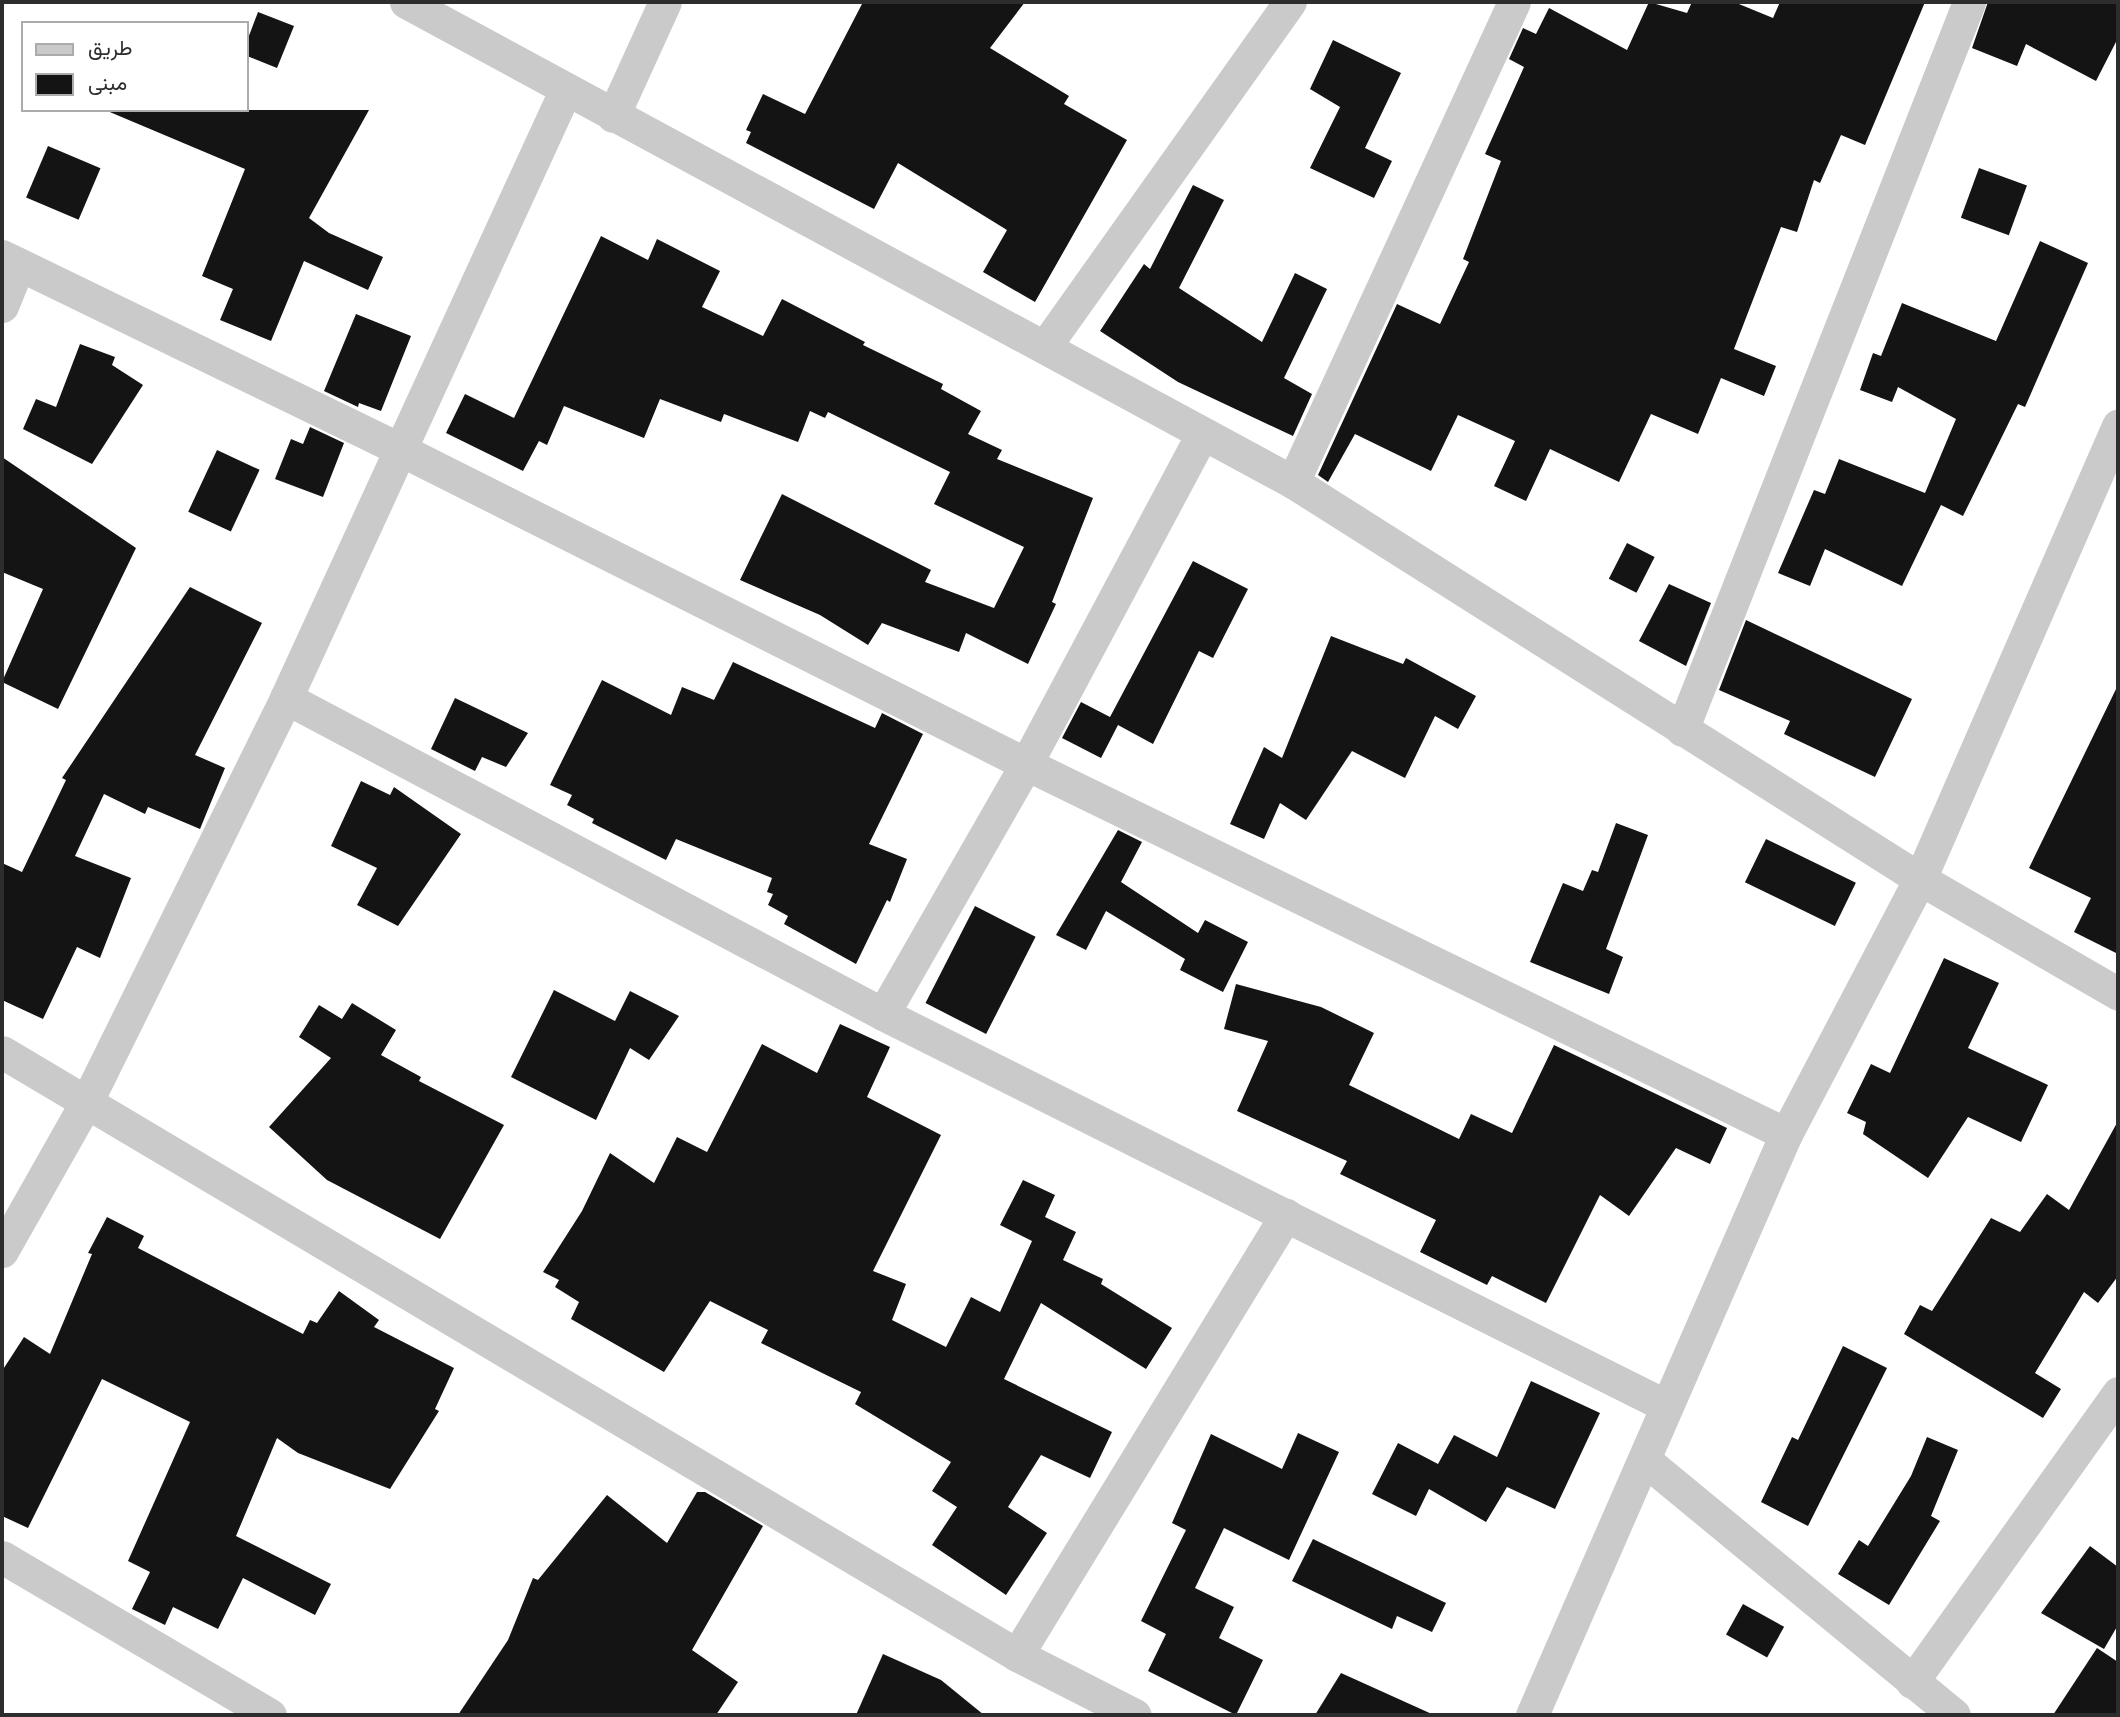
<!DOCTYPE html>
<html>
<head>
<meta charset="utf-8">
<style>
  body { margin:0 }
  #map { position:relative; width:2120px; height:1717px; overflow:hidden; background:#fff; font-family:Inter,Vazirmatn,sans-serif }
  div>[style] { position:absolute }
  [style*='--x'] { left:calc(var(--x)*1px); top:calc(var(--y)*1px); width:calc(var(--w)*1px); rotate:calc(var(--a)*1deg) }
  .building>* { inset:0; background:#141414; transform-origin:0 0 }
  .street>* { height:33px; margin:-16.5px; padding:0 16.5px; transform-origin:16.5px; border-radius:16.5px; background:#cacaca }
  span { translate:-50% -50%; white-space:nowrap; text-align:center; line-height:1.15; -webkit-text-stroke:7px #fff; paint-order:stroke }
  .frame { position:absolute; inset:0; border:4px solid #2d2d2d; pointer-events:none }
  .legend { position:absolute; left:21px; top:21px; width:228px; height:91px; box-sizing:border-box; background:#fff; border:2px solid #ababab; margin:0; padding:9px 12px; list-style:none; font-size:21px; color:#2d2d2d }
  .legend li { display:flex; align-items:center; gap:14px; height:35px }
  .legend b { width:35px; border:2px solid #ababab }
</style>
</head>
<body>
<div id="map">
  <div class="building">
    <i style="clip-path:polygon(863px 2px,1025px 2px,990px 48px,1069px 96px,1064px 104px,1127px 140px,1035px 302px,983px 272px,1007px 230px,898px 163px,874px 209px,746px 143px,751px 132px,746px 130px,763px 94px,805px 114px)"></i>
    <i style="clip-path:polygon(1649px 2px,1687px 13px,1692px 2px,1734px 2px,1773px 18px,1780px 2px,1925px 2px,1865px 145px,1841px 135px,1820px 183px,1814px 180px,1797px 232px,1781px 227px,1734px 349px,1776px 366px,1764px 396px,1721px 378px,1698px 434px,1651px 414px,1619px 482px,1550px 449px,1526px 501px,1494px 486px,1515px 441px,1458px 415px,1431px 471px,1355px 434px,1328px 482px,1318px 475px,1397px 304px,1440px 324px,1469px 262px,1463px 259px,1501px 161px,1485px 154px,1524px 67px,1509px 59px,1523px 28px,1536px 34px,1549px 8px,1627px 50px)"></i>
    <i style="clip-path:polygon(1988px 2px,2118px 2px,2118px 38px,2096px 81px,2026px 44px,2017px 66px,1972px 48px)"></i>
    <i style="clip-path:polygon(258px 12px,294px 26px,277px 68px,247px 56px,247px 41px)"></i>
    <i style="clip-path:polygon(1333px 40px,1401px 73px,1365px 148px,1392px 161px,1374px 198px,1310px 168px,1340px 107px,1310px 89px)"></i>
    <i style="clip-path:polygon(105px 110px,369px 110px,309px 218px,329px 233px,383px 257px,368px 290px,304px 261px,271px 341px,220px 320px,233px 289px,202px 276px,245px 169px)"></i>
    <i style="left:48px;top:146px;width:57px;height:56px;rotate:23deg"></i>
    <i style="left:1979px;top:168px;width:51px;height:53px;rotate:20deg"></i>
    <i style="clip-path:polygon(1193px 185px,1224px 200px,1179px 288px,1262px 342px,1295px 273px,1327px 289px,1284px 378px,1312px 394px,1293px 436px,1178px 382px,1100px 331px,1144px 264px,1150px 269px)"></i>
    <i style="clip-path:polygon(601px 236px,648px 260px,657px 239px,720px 271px,702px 307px,763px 336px,782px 299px,865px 342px,863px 345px,943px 384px,941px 389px,981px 411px,968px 434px,1002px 450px,997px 459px,1093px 498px,1052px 602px,1056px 604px,1028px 664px,966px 633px,959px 652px,882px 623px,868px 645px,820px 615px,740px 580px,782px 494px,931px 570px,925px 582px,994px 608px,1024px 547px,934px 504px,950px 472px,828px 412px,825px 418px,810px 411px,798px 442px,724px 414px,721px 422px,660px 399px,644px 438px,564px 406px,547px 445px,539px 441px,523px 471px,446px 433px,465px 394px,514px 418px)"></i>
    <i style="clip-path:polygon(2040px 241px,2088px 263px,2025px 407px,2018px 404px,1963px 516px,1941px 505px,1902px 586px,1825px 549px,1810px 586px,1778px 573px,1814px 490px,1825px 494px,1839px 459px,1925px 493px,1956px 419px,1898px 387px,1892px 402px,1860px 390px,1873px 353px,1881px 356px,1902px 303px,1996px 341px)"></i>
    <i style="clip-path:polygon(356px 314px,411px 336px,381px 411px,359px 403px,358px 407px,324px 391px)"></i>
    <i style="clip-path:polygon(80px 344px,115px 357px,112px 365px,143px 385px,92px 464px,23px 429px,36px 399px,56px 407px)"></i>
    <i style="clip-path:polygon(310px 427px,344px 443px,323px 497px,275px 479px,291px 439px,303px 444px)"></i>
    <i style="left:217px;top:450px;width:47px;height:68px;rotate:25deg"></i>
    <i style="clip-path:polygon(2px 457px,136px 548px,58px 709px,2px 682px,43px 589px,2px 572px)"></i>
    <i style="left:1627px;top:543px;width:31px;height:40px;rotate:27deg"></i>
    <i style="clip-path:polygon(1193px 561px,1248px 589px,1213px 658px,1199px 651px,1153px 744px,1118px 725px,1101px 758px,1062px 738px,1081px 702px,1110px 717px)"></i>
    <i style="clip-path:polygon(1669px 584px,1711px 603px,1686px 666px,1639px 641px)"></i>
    <i style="clip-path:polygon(190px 587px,262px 623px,195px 755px,225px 768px,200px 829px,148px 807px,145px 814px,104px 794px,75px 856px,131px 878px,100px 958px,77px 947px,43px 1019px,2px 1000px,2px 863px,22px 872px,66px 780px,62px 778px)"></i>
    <i style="clip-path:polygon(1746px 620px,1912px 699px,1875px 777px,1784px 734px,1790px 721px,1719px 690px)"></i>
    <i style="clip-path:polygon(1331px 636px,1403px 664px,1406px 658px,1476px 696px,1458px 729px,1435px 716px,1405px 778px,1352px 751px,1306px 820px,1280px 803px,1264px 839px,1230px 824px,1264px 747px,1282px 758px)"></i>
    <i style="clip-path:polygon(733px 662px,875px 728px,882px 713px,923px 734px,869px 844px,907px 859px,890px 902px,887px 900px,856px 964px,784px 924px,788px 916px,768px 905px,773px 894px,767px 892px,772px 878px,676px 839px,666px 860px,592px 823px,594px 819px,567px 805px,572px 795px,550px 785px,602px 680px,671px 715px,682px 687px,714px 700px)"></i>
    <i style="clip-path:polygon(2118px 685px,2118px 954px,2074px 932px,2091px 898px,2029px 868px)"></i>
    <i style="clip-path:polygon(455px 698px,528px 733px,506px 767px,482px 757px,475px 771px,431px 749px)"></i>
    <i style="clip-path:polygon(361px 781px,390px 795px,394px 787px,461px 834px,398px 926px,357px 905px,377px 868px,331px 846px)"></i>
    <i style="clip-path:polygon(1616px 823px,1648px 835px,1606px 949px,1623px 957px,1609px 994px,1530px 962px,1563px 883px,1583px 891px,1592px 870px,1598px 872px)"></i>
    <i style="clip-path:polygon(1118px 830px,1142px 842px,1121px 882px,1198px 933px,1205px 920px,1248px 942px,1223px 992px,1180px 970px,1185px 959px,1106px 911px,1086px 950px,1056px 935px)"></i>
    <i style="left:1766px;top:839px;width:100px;height:48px;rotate:26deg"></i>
    <i style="left:975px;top:906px;width:68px;height:109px;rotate:27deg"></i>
    <i style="clip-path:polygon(1944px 958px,1999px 983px,1968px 1048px,2048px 1085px,2021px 1142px,1968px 1117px,1928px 1178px,1863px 1134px,1866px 1122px,1847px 1113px,1871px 1064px,1890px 1073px)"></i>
    <i style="clip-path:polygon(1236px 984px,1321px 1007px,1374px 1033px,1349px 1085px,1459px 1139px,1471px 1114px,1512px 1133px,1554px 1045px,1727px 1128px,1710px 1164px,1676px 1148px,1629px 1216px,1600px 1195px,1546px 1303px,1492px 1276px,1487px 1285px,1420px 1252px,1436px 1220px,1340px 1174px,1347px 1161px,1237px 1111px,1268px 1041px,1224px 1029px)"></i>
    <i style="clip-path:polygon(554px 990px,615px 1021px,630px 991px,679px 1016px,649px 1060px,630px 1048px,596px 1120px,511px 1077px)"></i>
    <i style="clip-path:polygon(352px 1003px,396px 1030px,381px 1055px,421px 1077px,419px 1081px,504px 1125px,440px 1239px,327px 1180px,269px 1127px,331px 1058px,299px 1037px,319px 1005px,342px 1019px)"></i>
    <i style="clip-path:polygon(840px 1024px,890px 1047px,867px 1097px,941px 1135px,873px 1271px,906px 1284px,892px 1320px,946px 1347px,971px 1297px,1000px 1312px,1032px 1241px,1000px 1225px,1023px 1180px,1055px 1195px,1045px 1217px,1076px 1232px,1063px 1260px,1103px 1279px,1101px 1284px,1172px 1328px,1146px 1369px,1041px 1303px,1004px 1379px,1112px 1432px,1090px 1478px,1041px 1455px,1008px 1507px,1047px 1533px,1006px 1595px,932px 1545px,957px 1507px,932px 1491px,951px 1462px,855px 1404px,861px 1392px,761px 1343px,768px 1330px,710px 1301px,664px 1372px,571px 1319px,579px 1302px,555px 1287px,559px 1280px,543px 1272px,582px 1211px,610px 1153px,654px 1183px,677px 1137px,707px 1152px,762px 1044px,817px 1073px)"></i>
    <i style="clip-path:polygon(2118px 1121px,2118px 1276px,2098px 1303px,2084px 1292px,2035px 1373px,2061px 1389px,2043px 1418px,1904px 1334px,1920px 1305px,1932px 1311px,1991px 1218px,2020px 1232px,2047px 1194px,2069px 1210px)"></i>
    <i style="clip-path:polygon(107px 1217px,144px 1236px,138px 1248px,303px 1334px,310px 1320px,317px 1323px,339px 1291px,379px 1320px,374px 1327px,454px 1368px,435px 1409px,439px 1411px,390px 1489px,298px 1453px,277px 1438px,236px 1536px,331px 1584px,315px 1615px,243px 1578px,218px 1629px,173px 1607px,165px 1625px,132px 1609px,150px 1572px,128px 1561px,190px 1422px,102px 1379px,28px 1528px,2px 1516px,2px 1371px,24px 1337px,50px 1354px,92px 1254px,88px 1253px)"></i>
    <i style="clip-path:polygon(1843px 1346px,1887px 1368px,1808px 1526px,1761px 1502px,1792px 1437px,1798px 1440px)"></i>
    <i style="clip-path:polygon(1531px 1381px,1600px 1413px,1555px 1509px,1507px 1487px,1486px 1522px,1429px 1489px,1416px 1516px,1372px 1494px,1398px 1443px,1438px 1464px,1454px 1435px,1497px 1457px)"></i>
    <i style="clip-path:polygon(1298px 1433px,1339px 1452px,1289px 1560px,1224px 1528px,1195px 1588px,1234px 1607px,1219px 1638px,1263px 1660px,1236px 1715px,1148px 1671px,1166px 1634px,1141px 1621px,1186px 1530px,1172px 1523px,1211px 1434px,1282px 1469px)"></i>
    <i style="clip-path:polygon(1927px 1437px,1958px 1450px,1931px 1516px,1940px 1521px,1889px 1605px,1838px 1574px,1859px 1540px,1868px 1546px,1911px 1476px)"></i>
    <i style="clip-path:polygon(697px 1492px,705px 1492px,763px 1526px,692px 1650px,738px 1682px,716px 1715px,458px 1715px,508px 1640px,533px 1578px,538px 1580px,607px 1495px,667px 1543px)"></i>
    <i style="clip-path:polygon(1313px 1539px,1446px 1603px,1432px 1632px,1397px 1616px,1392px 1629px,1292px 1581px)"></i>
    <i style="clip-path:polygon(2090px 1546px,2118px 1567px,2118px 1625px,2104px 1649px,2041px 1613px)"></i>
    <i style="left:1743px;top:1604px;width:47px;height:35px;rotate:29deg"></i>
    <i style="clip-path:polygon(2097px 1648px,2118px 1662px,2118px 1715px,2053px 1715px)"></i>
    <i style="clip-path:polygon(883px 1654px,941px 1680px,984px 1715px,856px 1715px)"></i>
    <i style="clip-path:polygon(1341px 1673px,1434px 1715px,1315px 1715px)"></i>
  </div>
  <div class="street">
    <i style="--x:406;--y:2;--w:1009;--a:28.42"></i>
    <i style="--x:1293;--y:482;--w:742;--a:32.34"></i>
    <i style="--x:1920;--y:879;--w:229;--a:30.1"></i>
    <i style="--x:613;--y:116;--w:125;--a:-65.5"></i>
    <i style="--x:2;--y:256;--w:441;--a:25.9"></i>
    <i style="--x:399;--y:449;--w:702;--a:26.67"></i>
    <i style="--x:1026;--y:764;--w:845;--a:25.96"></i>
    <i style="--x:2;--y:306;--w:45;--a:-68"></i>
    <i style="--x:1046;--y:345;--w:421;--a:-54.6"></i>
    <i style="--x:1293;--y:482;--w:528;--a:-65.28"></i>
    <i style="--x:286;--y:698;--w:675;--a:27.89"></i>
    <i style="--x:883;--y:1014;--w:876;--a:26.59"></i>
    <i style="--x:1682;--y:730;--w:783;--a:-68.48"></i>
    <i style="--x:883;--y:1014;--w:288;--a:-60.2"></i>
    <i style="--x:1026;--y:764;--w:374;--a:-61.9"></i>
    <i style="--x:2;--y:1052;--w:1181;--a:30.71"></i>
    <i style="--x:1017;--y:1655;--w:132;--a:27"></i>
    <i style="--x:2;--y:1251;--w:172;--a:-60.5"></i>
    <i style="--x:87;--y:1101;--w:449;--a:-63.7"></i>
    <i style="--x:286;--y:698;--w:668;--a:-65.31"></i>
    <i style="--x:1646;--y:1461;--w:399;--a:39.5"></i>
    <i style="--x:2;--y:1557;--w:311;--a:30.5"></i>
    <i style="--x:1017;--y:1655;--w:516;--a:-58.56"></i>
    <i style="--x:1912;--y:1682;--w:355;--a:-54.5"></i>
    <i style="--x:1532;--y:1715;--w:634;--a:-66.39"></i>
    <i style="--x:1786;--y:1134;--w:288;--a:-62.3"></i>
    <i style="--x:1920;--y:879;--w:495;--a:-66.4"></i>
  </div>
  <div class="frame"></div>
  <ul class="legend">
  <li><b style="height:9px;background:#cacaca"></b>طريق</li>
  <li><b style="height:19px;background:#141414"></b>مبنى</li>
  </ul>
</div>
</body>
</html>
